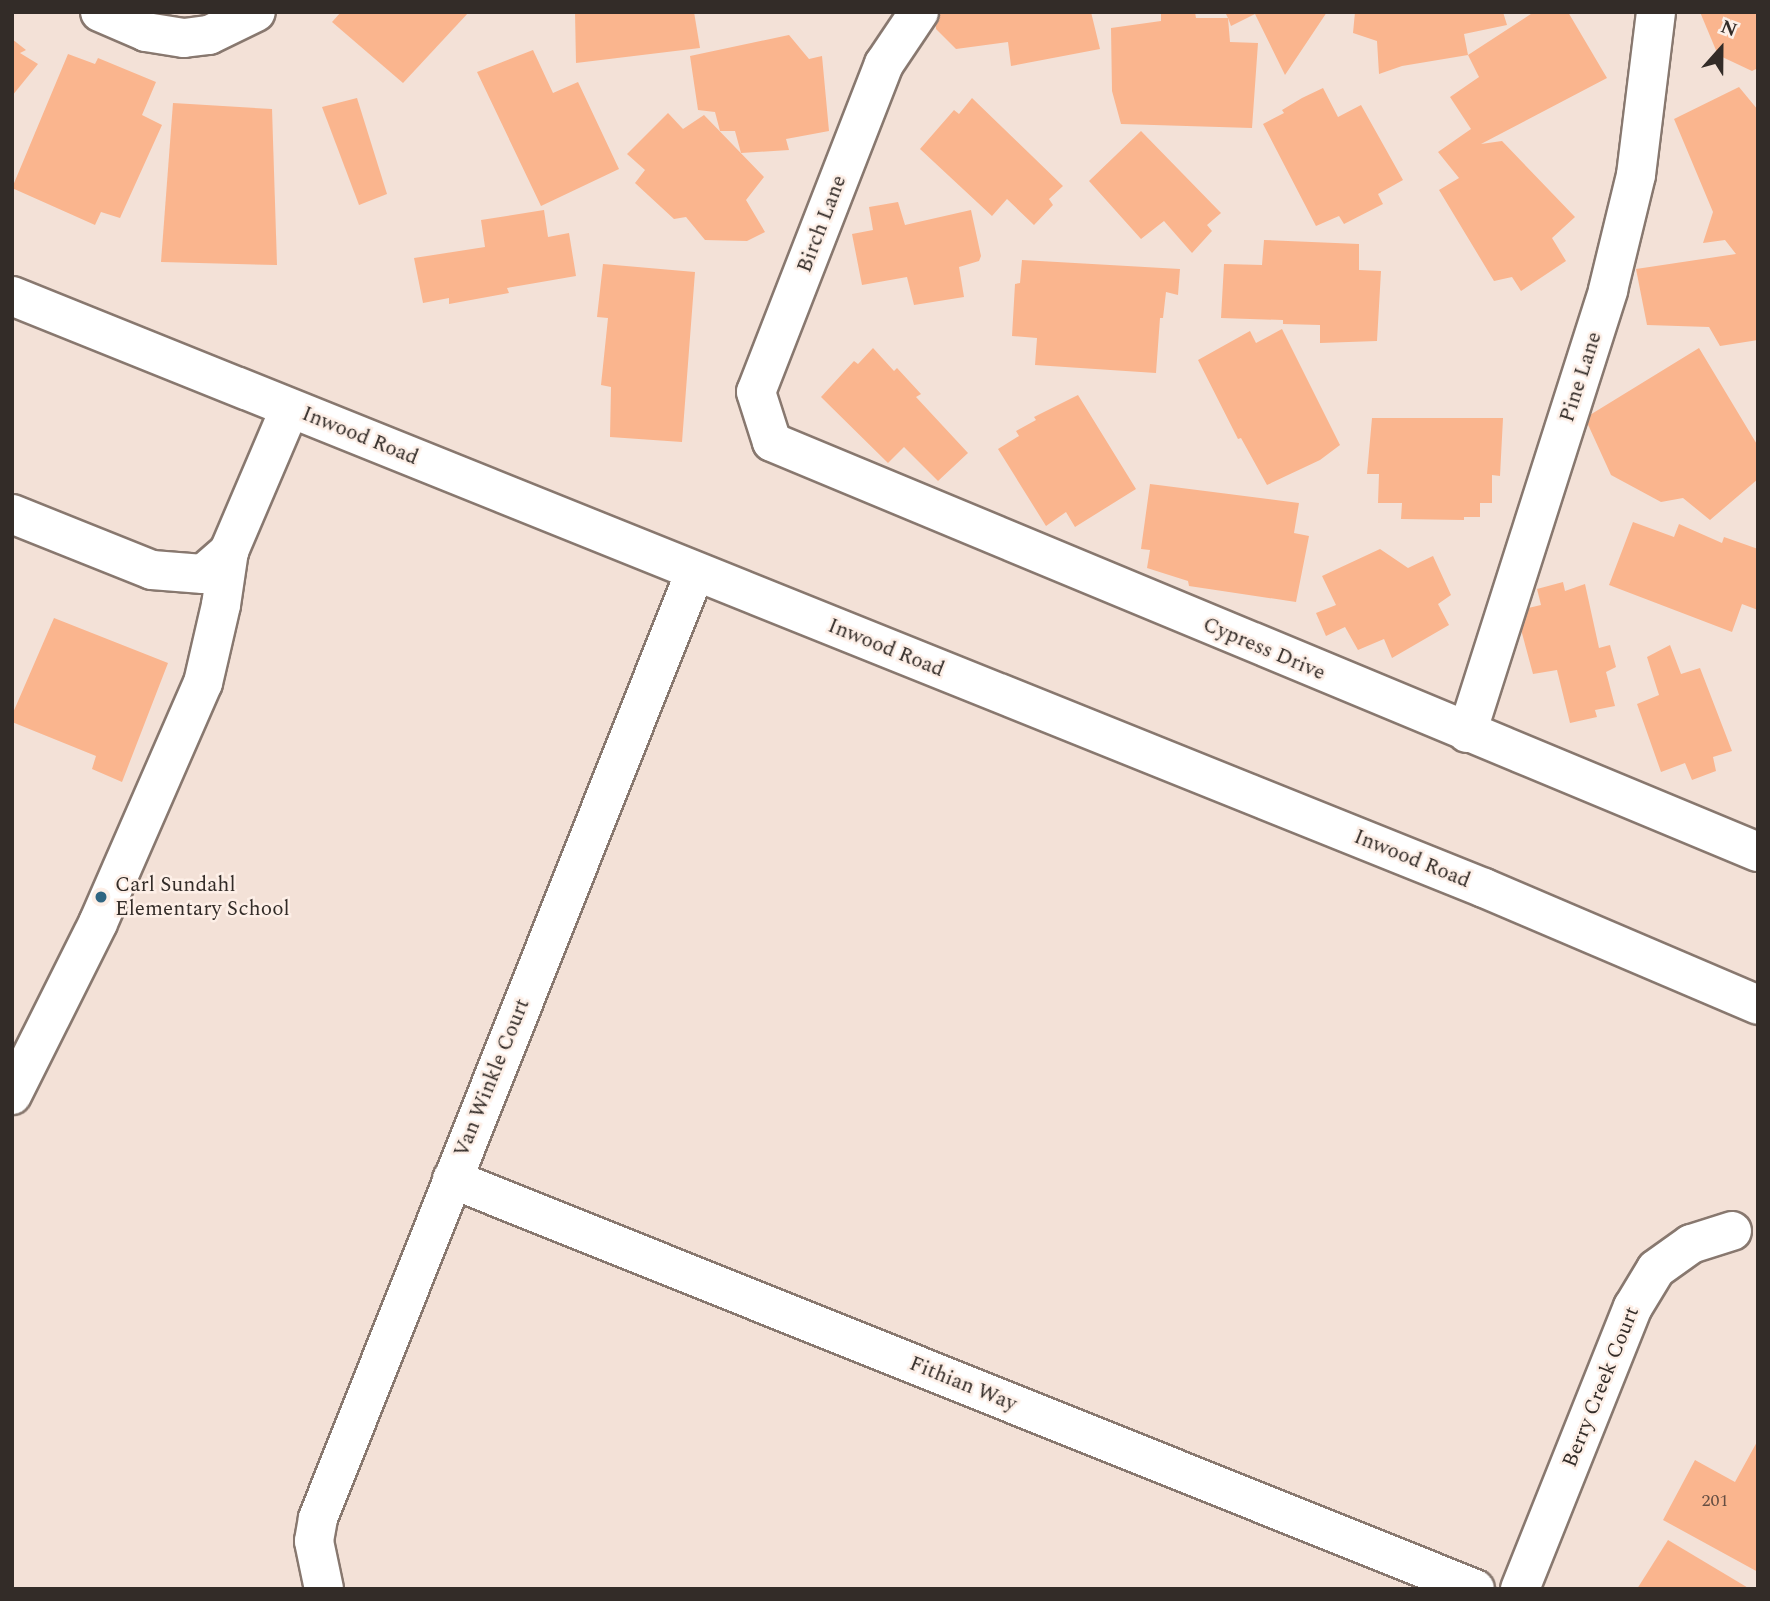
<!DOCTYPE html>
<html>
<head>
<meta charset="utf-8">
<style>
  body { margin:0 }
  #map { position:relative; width:1770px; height:1601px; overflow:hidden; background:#f3e1d7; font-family:Spectral,serif }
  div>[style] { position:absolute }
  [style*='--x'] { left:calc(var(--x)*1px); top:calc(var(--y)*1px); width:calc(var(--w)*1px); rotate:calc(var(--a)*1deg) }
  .building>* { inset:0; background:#fab58e }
  .roads { filter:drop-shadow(2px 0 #88786f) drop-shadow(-2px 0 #88786f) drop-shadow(0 2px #88786f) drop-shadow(0 -2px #88786f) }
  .minor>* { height:38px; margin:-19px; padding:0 19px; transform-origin:19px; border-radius:19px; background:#fff }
  .dots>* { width:19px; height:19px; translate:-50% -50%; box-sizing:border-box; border:4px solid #fdefe7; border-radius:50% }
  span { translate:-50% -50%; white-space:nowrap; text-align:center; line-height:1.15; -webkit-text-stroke:5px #fdefe7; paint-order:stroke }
  .number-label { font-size:18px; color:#654e42 }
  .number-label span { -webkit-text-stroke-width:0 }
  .street-label { font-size:21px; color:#332c28 }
  .poi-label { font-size:21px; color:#332c28 }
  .left { translate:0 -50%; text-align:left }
  .frame { position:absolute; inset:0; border:14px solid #332c28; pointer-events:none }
  .north { position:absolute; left:1686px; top:14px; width:70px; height:70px; -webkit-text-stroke:5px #fdefe7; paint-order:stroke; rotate:21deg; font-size:19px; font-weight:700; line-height:28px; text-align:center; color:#332c28 }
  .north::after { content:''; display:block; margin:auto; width:24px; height:32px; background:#332c28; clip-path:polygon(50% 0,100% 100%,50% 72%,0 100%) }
</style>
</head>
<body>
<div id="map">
  <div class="building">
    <i style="clip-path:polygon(341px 12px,469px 12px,403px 83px,332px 22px)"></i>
    <i style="clip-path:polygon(575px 12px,694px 12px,700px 48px,576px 63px)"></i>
    <i style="clip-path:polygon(935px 12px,1091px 12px,1100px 49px,1011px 66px,1008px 42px,956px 49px,936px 29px)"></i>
    <i style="clip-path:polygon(1161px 12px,1195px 12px,1196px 18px,1228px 18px,1225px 12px,1327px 12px,1285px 75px,1255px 14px,1231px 26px,1228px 18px,1230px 42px,1258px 43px,1252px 128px,1121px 124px,1112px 91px,1111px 28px,1161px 21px)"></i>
    <i style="clip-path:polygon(1355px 12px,1503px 12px,1507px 25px,1464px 34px,1468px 55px,1402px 66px,1379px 74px,1377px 41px,1353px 33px)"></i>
    <i style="clip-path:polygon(1534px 12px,1568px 12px,1607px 78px,1481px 144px,1502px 141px,1575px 217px,1552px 238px,1566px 261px,1521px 291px,1512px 277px,1494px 281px,1439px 190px,1459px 178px,1438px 152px,1471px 129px,1450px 97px,1479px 77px,1468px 55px)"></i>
    <i style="clip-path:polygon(1700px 12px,1758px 12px,1758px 68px,1752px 71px,1718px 55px)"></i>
    <i style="clip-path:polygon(789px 35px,809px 59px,822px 56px,829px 131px,786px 139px,789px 150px,741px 153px,735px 131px,720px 131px,715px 112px,698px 110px,690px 56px)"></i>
    <i style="clip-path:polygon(12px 39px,26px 50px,20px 53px,38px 64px,12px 96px)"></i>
    <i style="clip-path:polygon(533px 50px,553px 93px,578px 82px,619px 169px,541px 206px,477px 72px)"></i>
    <i style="clip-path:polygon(68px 54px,95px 64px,98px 58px,156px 82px,142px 115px,162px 125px,120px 218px,101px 212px,95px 225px,12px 188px)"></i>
    <i style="clip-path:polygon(1739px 87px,1758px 110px,1758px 340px,1720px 346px,1709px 327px,1647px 325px,1636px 269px,1736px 254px,1725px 240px,1703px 243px,1713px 212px,1674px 119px)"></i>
    <i style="clip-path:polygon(1323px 88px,1338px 117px,1361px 105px,1403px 180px,1378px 194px,1383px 204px,1344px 224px,1339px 216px,1316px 226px,1263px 124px,1284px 113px,1282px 110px,1302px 98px)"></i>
    <i style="clip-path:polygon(357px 98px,387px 194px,359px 205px,322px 107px)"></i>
    <i style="clip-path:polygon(972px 98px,1063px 186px,1049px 199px,1053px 205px,1034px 225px,1007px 199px,992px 216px,920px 149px,954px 110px,959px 114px)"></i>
    <i style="clip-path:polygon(173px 103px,272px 109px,277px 265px,161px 262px)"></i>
    <i style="clip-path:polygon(668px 113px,683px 129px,704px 115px,764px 177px,746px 200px,765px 232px,747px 241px,705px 240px,686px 217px,674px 219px,635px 183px,645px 170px,627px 154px)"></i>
    <i style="clip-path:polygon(1141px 131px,1221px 213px,1207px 225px,1212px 231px,1192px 253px,1164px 221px,1141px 239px,1089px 181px)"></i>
    <i style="clip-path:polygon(898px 202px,905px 225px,971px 210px,981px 256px,979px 261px,959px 267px,964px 297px,914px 305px,907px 277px,862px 285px,852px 234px,873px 230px,869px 207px)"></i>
    <i style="clip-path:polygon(544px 210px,548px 237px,569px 233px,576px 276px,507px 288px,509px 293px,449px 304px,449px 298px,423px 303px,414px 258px,485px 247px,481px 220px)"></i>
    <i style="clip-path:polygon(1264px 240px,1359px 244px,1359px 270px,1381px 271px,1377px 341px,1320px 343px,1320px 325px,1283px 324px,1283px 320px,1221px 318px,1224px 264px,1262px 265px)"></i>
    <i style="clip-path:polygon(1022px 260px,1180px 269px,1178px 295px,1166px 292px,1163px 318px,1160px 318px,1156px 373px,1035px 365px,1037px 338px,1012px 336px,1015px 284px,1020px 283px)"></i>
    <i style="clip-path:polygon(603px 264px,695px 272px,682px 442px,610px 437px,611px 387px,601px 385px,608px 318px,597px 317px)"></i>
    <i style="clip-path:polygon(1282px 329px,1340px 445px,1320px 460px,1267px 485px,1241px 438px,1238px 439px,1198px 360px,1250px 331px,1256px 343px)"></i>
    <i style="clip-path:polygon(873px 348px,894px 371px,897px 368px,921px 394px,916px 397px,968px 453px,938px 481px,904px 447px,888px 463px,821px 397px,854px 361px,858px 364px)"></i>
    <i style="clip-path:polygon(1699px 348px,1758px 446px,1758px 479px,1710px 520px,1683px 498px,1661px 502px,1611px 475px,1585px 418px)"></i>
    <i style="clip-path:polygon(1078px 395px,1136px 489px,1075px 527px,1066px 512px,1046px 526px,998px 449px,1019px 436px,1016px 431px,1036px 420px,1034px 417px)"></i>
    <i style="clip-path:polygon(1372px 418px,1503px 418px,1500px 476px,1492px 475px,1492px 503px,1480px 503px,1480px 517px,1464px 517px,1464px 520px,1401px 519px,1402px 503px,1378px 503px,1379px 474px,1367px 474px)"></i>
    <i style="clip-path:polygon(1150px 484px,1299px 503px,1294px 533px,1309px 536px,1296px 602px,1189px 586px,1188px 581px,1147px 568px,1150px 550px,1141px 549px)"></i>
    <i style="clip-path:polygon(1633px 522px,1674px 537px,1679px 524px,1722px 543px,1724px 537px,1758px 549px,1758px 610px,1742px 604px,1732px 632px,1609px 585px)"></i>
    <i style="clip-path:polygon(1380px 549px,1408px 568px,1433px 556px,1451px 595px,1438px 604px,1449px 625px,1392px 658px,1384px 639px,1358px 650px,1345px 627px,1326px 636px,1316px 613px,1336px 605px,1322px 576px)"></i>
    <i style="clip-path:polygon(1563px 582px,1565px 591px,1585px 584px,1599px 648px,1610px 645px,1616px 667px,1606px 672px,1615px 706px,1595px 710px,1597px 717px,1570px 723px,1557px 670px,1533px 674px,1516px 611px,1541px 605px,1537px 589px)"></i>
    <i style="clip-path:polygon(54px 618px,168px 663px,122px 782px,92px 769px,96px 756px,12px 722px,12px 715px)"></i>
    <i style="clip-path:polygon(1670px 645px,1681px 674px,1700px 668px,1732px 751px,1713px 757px,1716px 771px,1692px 780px,1685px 763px,1661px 772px,1637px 704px,1659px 695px,1647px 657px)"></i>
    <i style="clip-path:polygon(1758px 1440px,1758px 1572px,1663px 1520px,1695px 1460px,1735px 1482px)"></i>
    <i style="clip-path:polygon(1668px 1540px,1750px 1589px,1637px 1589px)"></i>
  </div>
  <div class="roads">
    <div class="minor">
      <i style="--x:100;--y:12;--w:50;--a:23.5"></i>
      <i style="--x:146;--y:32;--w:38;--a:9"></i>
      <i style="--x:184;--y:38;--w:25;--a:-7"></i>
      <i style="--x:209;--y:35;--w:52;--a:-26.1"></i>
      <i style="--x:919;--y:12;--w:63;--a:123.9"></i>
      <i style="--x:884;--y:64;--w:352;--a:111.3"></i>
      <i style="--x:756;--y:392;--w:52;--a:72.3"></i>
      <i style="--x:772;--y:442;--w:1068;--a:22.58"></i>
      <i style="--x:12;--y:296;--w:1587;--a:21.91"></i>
      <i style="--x:1484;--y:888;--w:298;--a:23.1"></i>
      <i style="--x:12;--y:514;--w:151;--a:21.8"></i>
      <i style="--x:152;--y:570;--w:51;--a:4.5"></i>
      <i style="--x:203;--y:574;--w:35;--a:-41"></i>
      <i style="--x:229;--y:551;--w:155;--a:-66.9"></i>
      <i style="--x:1467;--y:733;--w:465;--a:-72.3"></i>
      <i style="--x:1608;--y:290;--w:118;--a:-76.3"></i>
      <i style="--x:1636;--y:175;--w:164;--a:-83"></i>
      <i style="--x:12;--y:1095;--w:192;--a:-63.4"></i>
      <i style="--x:98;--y:923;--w:262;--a:-66.4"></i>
      <i style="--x:203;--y:683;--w:80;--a:-77"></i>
      <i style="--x:221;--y:605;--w:55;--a:-81.6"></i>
      <i style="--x:452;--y:1179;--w:1102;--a:21.84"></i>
      <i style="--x:324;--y:1589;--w:49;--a:-101.8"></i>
      <i style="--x:314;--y:1541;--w:23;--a:-80"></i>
      <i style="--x:318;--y:1518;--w:1018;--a:-68.27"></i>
      <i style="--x:1520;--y:1589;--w:304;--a:-68.2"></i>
      <i style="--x:1633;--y:1307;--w:44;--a:-58.8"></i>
      <i style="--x:1656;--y:1269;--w:43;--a:-35.5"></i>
      <i style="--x:1691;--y:1244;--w:43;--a:-17.6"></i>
    </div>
  </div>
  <div class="dots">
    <i style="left:101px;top:897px;background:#316682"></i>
  </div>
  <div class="number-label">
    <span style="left:1715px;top:1501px">201</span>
  </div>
  <div class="street-label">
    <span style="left:822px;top:224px;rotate:-69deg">Birch Lane</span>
    <span style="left:1581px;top:377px;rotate:-72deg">Pine Lane</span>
    <span style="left:360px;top:436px;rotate:22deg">Inwood Road</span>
    <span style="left:886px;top:648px;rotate:22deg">Inwood Road</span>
    <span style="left:1264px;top:649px;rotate:23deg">Cypress Drive</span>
    <span style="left:1412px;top:859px;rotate:22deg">Inwood Road</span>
    <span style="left:492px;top:1078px;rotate:-68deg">Van Winkle Court</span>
    <span style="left:963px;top:1384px;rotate:22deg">Fithian Way</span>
    <span style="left:1601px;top:1387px;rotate:-68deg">Berry Creek Court</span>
  </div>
  <div class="poi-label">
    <span class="left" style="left:115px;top:897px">Carl Sundahl<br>Elementary School</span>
  </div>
  <div class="frame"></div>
  <div class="north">N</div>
</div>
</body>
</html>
